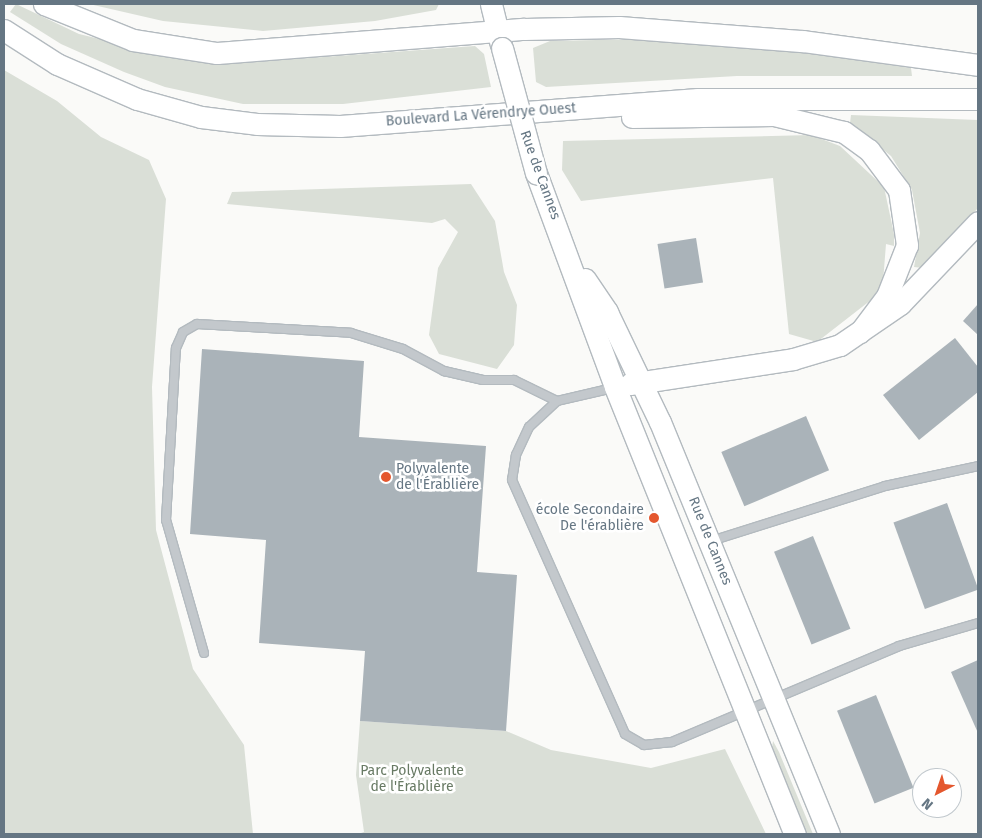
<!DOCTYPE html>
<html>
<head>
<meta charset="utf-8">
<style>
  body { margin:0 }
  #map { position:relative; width:982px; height:838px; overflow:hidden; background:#fafaf8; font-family:"Fira Sans",sans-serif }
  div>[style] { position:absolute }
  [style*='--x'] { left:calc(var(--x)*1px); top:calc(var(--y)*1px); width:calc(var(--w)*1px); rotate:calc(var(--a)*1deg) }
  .green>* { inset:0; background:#dadfd7 }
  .building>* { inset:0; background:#aab3b9; transform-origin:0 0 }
  .roads { filter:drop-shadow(1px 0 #b3babf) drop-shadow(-1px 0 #b3babf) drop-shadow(0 1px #b3babf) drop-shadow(0 -1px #b3babf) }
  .lane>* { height:8px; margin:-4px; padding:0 4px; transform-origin:4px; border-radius:4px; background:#c3c8cc }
  .secondary>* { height:21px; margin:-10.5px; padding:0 10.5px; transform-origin:10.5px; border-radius:10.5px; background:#fff }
  .bridges { filter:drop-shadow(1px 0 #b3babf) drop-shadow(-1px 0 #b3babf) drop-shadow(0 1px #b3babf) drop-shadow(0 -1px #b3babf) }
  .secondary-bridge>* { height:21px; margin:-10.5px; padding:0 10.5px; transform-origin:10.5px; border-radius:10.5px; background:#fff }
  .dots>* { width:14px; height:14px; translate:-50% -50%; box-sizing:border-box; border:2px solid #fff; border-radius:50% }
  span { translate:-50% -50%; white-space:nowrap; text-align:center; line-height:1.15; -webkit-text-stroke:5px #fff; paint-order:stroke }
  .street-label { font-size:14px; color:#657683 }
  .poi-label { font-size:14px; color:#657683 }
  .left { translate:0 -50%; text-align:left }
  .right { translate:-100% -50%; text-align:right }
  .park-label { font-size:14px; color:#687a64 }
  .frame { position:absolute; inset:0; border:5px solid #657683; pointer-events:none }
  .north { position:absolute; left:912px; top:768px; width:50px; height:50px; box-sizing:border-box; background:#fff; border:1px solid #c1c8cd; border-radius:50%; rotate:221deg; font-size:14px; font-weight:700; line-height:20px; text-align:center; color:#657683 }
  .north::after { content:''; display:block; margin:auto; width:18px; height:22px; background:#e4572e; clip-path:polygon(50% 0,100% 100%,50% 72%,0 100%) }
</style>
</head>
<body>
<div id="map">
  <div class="green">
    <i style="clip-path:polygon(16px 4px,79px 34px,178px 58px,241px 63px,475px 46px,484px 54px,491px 87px,343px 104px,243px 104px,165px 87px,124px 72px,61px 44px,10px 12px)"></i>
    <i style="clip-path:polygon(89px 4px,439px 4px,436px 10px,375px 21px,263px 31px,163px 21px)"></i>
    <i style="clip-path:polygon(643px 39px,731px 43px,801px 52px,911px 68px,912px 76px,737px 76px,546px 87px,536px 82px,533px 48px,550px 41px)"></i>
    <i style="clip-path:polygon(4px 70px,57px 101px,101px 137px,149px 160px,166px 199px,152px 387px,156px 530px,193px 669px,244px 745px,253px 834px,4px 834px)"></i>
    <i style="clip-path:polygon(851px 115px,978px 120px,978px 208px,923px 268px,914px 267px,920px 233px,912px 190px,891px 156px,850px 123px)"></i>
    <i style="clip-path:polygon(811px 135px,840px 146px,884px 187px,894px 234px,894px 246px,886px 244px,883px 282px,871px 300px,817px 342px,789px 334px,773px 178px,581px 201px,562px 170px,563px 141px)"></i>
    <i style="clip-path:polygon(471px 184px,495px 221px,504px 272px,517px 305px,514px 345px,497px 369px,439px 354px,429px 335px,438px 268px,458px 232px,445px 219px,432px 223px,227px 204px,232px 192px)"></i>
    <i style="clip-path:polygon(360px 721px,506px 731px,551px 750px,651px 768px,725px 749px,766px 834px,358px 834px,364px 832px,356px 775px)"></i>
    <i style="clip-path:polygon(773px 741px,779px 752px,813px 834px,803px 834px,771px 755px)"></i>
  </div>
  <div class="building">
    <i style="left:696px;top:238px;width:45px;height:39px;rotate:81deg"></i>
    <i style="clip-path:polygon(978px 304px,978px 335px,963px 321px)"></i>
    <i style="clip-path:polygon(955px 338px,978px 367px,978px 392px,919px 440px,883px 395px)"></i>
    <i style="clip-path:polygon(202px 349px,364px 361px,359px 437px,486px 446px,477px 572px,517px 575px,506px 731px,360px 721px,365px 651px,259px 643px,266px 540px,190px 534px)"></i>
    <i style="left:806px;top:416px;width:59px;height:92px;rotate:67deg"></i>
    <i style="left:947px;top:503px;width:92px;height:57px;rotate:70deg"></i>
    <i style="left:813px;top:536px;width:100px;height:42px;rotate:68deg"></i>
    <i style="clip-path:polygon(978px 660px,978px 733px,951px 672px)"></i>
    <i style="left:876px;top:695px;width:100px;height:42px;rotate:68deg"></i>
  </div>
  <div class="roads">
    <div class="lane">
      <i style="--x:613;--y:388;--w:57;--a:166.9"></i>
      <i style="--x:557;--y:401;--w:38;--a:137"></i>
      <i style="--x:529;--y:427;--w:31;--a:115"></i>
      <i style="--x:516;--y:455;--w:25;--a:99"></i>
      <i style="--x:512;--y:480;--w:278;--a:66"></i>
      <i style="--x:625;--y:734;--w:22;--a:30"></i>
      <i style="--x:644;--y:745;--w:28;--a:-6"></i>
      <i style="--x:672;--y:742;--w:246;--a:-22.9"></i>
      <i style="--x:899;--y:646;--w:82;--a:-16.2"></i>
      <i style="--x:711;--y:541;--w:182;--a:-17.5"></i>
      <i style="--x:885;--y:486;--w:95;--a:-12.1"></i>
      <i style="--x:204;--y:653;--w:138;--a:-105.9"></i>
      <i style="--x:166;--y:520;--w:172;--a:-86.7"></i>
      <i style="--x:176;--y:348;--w:17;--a:-66"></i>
      <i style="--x:183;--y:332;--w:16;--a:-30"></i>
      <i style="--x:197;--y:324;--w:154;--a:3.3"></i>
      <i style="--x:351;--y:333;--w:54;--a:17.1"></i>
      <i style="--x:403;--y:349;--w:47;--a:28.2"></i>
      <i style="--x:444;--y:371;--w:40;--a:13"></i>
      <i style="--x:483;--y:380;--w:31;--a:0"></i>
      <i style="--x:514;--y:380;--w:48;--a:26"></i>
    </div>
    <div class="secondary">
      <i style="--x:44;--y:4;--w:96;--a:22"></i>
      <i style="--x:133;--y:40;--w:85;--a:8.8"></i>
      <i style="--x:217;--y:53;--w:308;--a:-4.5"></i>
      <i style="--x:524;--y:29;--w:95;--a:-1.2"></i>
      <i style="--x:619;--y:27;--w:185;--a:4.4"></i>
      <i style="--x:803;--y:41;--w:177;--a:7.8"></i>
      <i style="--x:491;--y:4;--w:42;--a:76.3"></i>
      <i style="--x:4;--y:30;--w:63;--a:32.7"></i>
      <i style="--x:57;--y:64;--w:87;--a:23.6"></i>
      <i style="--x:137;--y:99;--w:66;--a:15.7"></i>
      <i style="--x:201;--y:117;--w:56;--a:7.1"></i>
      <i style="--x:257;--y:124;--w:83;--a:1.4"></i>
      <i style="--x:340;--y:126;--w:359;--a:-4.3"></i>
      <i style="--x:698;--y:99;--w:280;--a:0"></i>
      <i style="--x:632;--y:117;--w:142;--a:-0.8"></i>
      <i style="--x:774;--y:115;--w:72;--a:13.7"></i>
      <i style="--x:844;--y:132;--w:31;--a:36"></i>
      <i style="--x:869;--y:150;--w:50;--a:53.1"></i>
      <i style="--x:899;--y:190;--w:56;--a:81.7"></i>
      <i style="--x:907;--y:245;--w:55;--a:111.4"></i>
      <i style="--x:887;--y:296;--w:45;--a:126.9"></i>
      <i style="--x:536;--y:173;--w:228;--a:69.7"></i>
      <i style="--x:615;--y:387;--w:482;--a:68.1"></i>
      <i style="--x:585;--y:279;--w:40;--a:56"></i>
      <i style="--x:607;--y:312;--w:122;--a:64.3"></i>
      <i style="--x:660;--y:422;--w:445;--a:67.7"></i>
      <i style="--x:630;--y:384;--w:165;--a:-8.7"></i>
      <i style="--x:793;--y:359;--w:49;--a:-16.6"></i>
      <i style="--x:840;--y:345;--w:73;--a:-34.3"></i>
      <i style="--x:900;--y:304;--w:113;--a:-46.4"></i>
    </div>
  </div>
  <div class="bridges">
    <div class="secondary-bridge">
      <i style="--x:502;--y:48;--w:130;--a:74.8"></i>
    </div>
  </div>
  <div class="dots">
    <i style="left:386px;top:477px;background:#e4572e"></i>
    <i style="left:654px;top:518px;background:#e4572e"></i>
  </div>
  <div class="street-label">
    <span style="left:481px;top:115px;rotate:-4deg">Boulevard La Vérendrye Ouest</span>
    <span style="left:540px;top:175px;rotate:70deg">Rue de Cannes</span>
    <span style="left:710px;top:541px;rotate:68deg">Rue de Cannes</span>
  </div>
  <div class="poi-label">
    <span class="left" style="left:396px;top:477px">Polyvalente<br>de l'Érablière</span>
    <span class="right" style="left:644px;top:518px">école Secondaire<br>De l'érablière</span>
  </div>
  <div class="park-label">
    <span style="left:412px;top:779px">Parc Polyvalente<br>de l'Érablière</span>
  </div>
  <div class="frame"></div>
  <div class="north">N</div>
</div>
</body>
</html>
